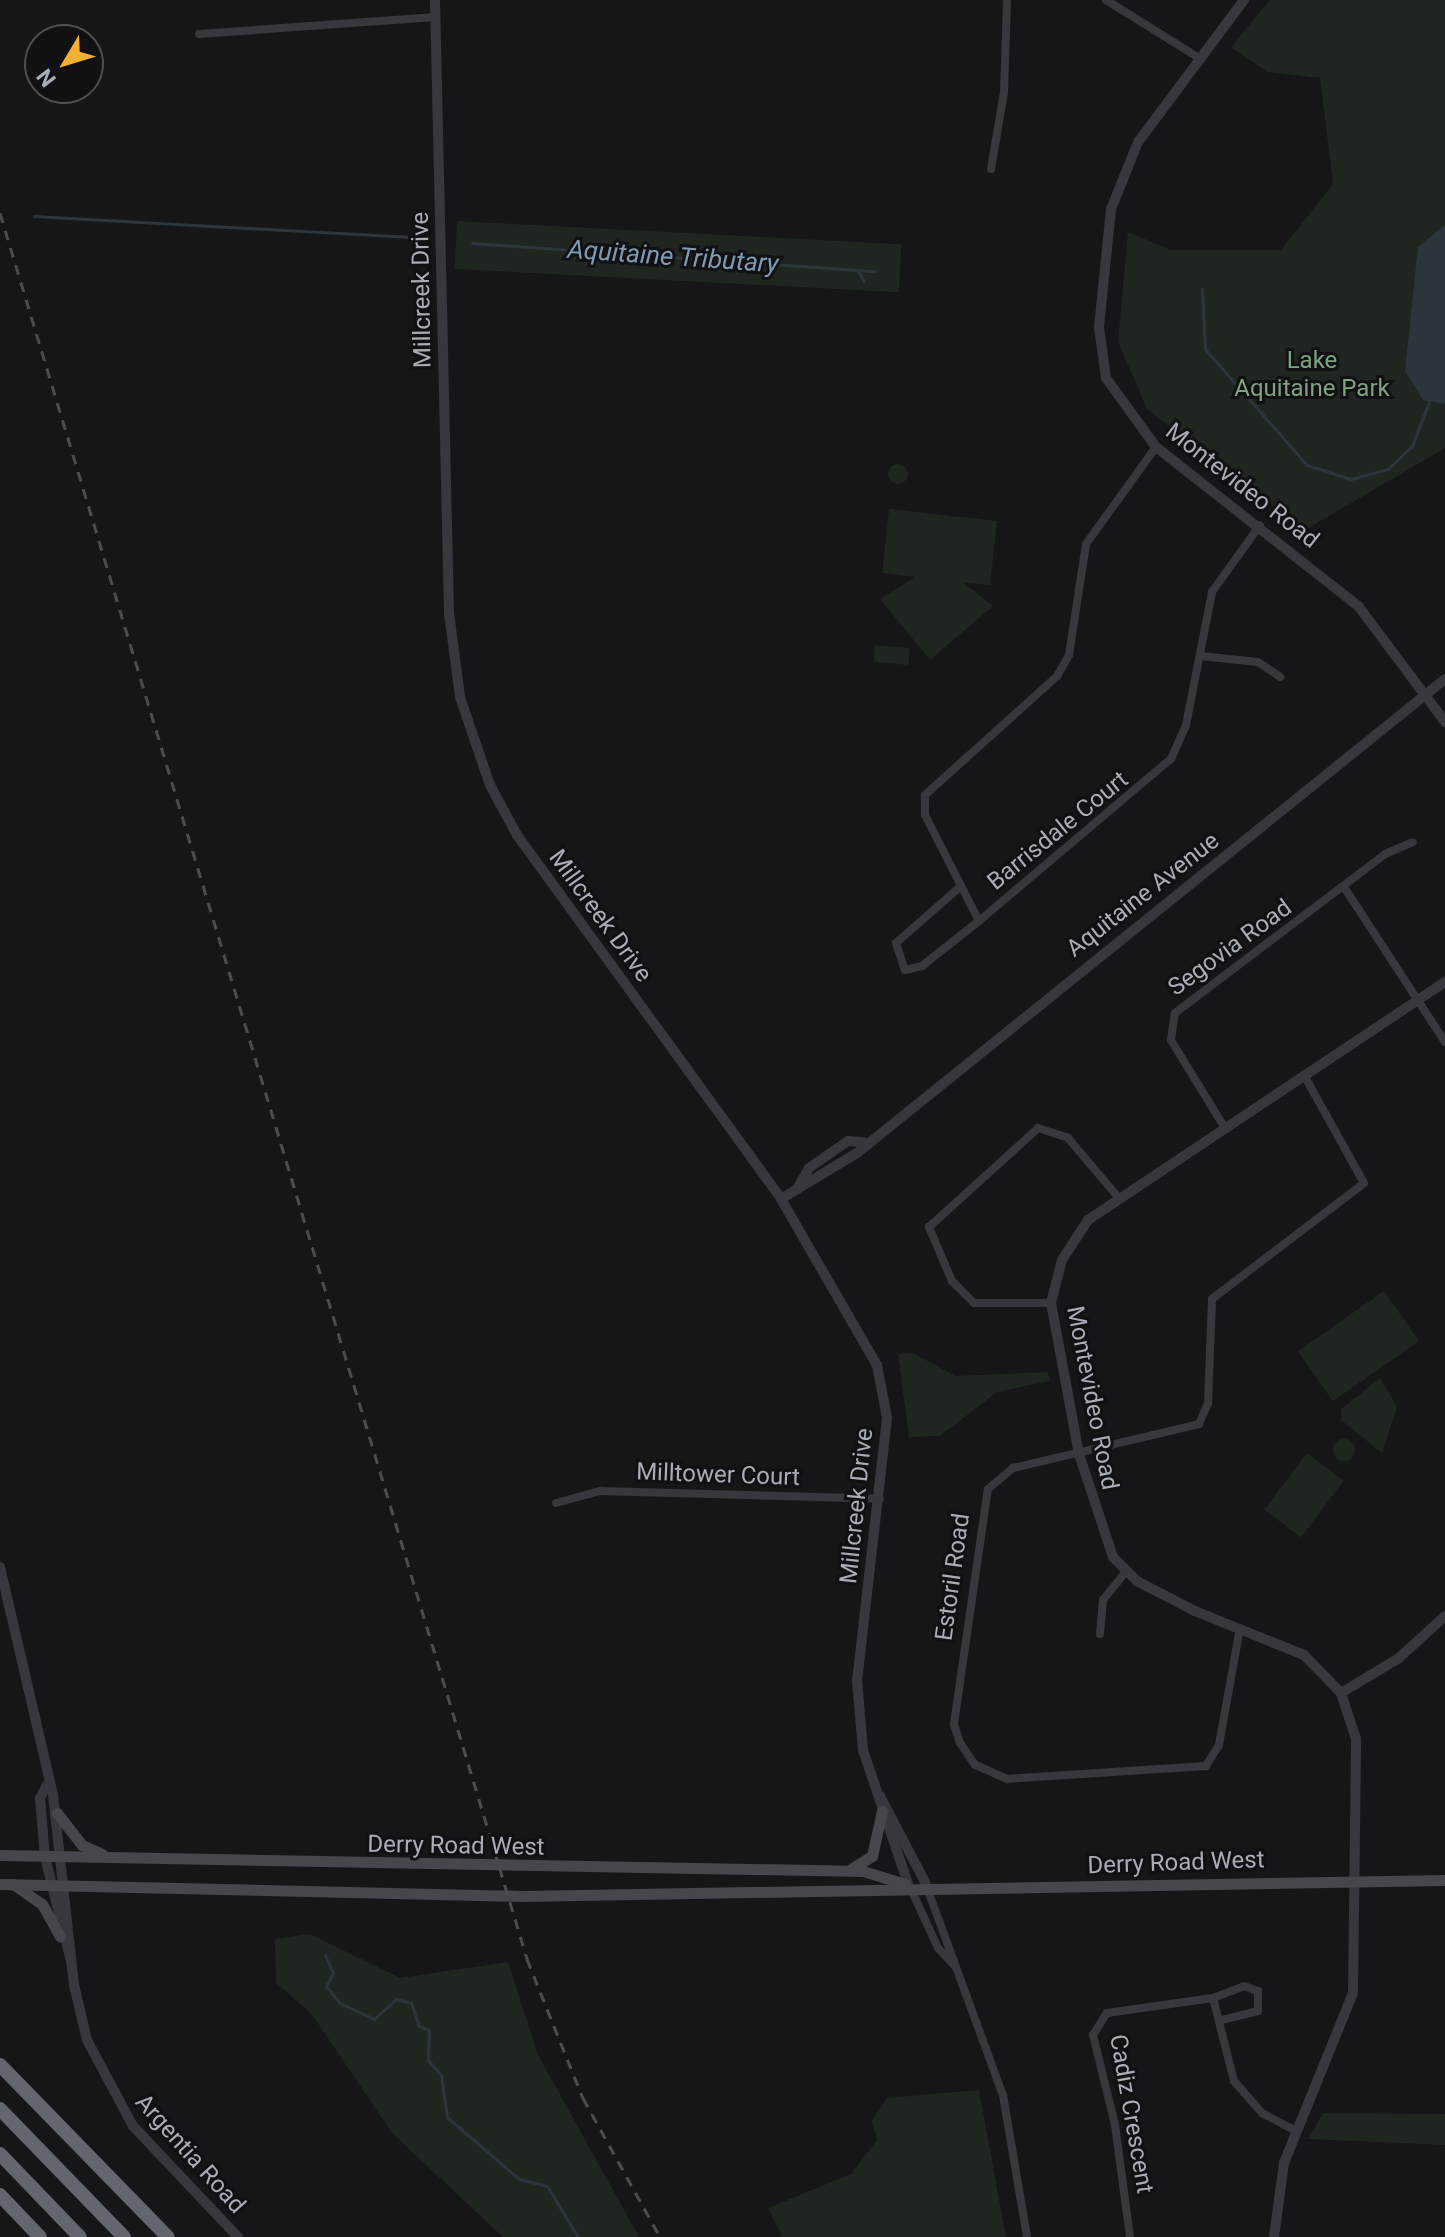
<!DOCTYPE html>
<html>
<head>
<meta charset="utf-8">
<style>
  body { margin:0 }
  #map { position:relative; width:1445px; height:2237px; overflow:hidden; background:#161618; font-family:Roboto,sans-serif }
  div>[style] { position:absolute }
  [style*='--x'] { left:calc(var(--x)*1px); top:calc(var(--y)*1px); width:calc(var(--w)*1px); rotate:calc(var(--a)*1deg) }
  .green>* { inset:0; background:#1e261f; transform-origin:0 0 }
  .round { border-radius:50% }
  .water>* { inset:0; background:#2c353c }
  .stream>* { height:3px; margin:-1.5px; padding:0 1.5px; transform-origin:1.5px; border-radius:1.5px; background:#2c353c }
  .minor>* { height:8px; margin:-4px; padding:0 4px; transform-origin:4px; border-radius:4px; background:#37383d }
  .tertiary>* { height:10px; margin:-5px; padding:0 5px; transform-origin:5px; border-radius:5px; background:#37383d }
  .secondary>* { height:11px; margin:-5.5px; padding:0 5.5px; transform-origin:5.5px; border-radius:5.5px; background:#45474d }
  .motorway>* { height:14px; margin:-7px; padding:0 7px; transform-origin:7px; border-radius:7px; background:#63666e }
  .rail>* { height:3px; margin-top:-1.5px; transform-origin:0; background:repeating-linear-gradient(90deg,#4a4c52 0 10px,transparent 0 18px) }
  span { translate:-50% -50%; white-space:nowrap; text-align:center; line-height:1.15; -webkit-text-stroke:6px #111113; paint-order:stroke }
  .street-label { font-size:24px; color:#a8adb8 }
  .park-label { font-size:24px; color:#7fa381 }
  .water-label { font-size:26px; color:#7f9bb3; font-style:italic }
  .north { position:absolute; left:24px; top:24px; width:80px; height:80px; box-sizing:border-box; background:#111113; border:2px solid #4d4f55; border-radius:50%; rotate:232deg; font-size:22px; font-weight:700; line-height:32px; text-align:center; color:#a8adb8 }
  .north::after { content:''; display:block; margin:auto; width:28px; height:36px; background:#f2b134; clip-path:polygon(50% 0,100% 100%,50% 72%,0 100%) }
</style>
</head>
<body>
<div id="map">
  <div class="green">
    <i style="clip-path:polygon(1270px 0,1445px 0,1445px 448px,1305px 530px,1147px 409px,1118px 342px,1128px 232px,1171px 250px,1281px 250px,1333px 184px,1320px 78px,1267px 72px,1231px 47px)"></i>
    <i style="left:457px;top:221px;width:445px;height:48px;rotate:3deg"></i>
    <i class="round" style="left:888px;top:464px;width:20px;height:20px"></i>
    <i style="clip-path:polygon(889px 509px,997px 521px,990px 585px,964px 583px,993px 606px,930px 660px,880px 599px,915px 577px,882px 573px)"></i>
    <i style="left:875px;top:645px;width:35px;height:17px;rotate:5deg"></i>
    <i style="left:1384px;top:1291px;width:61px;height:105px;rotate:55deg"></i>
    <i style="clip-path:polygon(913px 1353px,955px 1376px,1048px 1372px,1050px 1381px,997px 1392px,940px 1436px,909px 1437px,898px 1354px)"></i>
    <i style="clip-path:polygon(1380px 1378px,1397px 1407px,1382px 1453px,1341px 1420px,1341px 1409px)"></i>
    <i class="round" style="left:1333px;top:1439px;width:22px;height:22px"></i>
    <i style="left:1307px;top:1453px;width:46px;height:71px;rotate:37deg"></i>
    <i style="clip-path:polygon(310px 1934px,400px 1978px,508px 1962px,538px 2055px,639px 2237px,503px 2237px,392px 2133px,311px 2013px,276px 1983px,275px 1939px)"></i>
    <i style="clip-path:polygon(979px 2090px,1006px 2237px,782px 2237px,768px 2208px,851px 2174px,877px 2140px,872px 2121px,887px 2098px)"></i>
    <i style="clip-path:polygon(1323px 2113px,1445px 2114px,1445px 2145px,1308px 2139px)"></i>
  </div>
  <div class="water">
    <i style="clip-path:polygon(1445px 225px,1445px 404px,1423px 400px,1405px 371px,1418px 247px)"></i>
  </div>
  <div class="stream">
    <i style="--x:34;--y:216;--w:373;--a:3.2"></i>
    <i style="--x:472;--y:243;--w:404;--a:4"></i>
    <i style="--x:858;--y:271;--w:12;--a:59"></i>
    <i style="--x:1202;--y:289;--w:60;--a:87.1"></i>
    <i style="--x:1205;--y:349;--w:154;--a:48.7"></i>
    <i style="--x:1307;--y:465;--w:46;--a:17.7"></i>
    <i style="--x:1351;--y:479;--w:38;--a:-15"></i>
    <i style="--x:1388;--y:469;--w:33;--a:-44"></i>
    <i style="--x:1412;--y:446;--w:47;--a:-68.9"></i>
    <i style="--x:325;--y:1955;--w:20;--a:66"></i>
    <i style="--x:333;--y:1973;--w:15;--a:118"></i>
    <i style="--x:326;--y:1986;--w:22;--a:51"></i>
    <i style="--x:340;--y:2003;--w:38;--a:25"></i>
    <i style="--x:374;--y:2019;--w:30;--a:-42"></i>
    <i style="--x:396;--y:1999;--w:16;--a:15"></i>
    <i style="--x:411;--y:2003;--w:24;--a:71"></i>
    <i style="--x:419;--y:2026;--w:11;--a:22"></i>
    <i style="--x:429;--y:2030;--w:30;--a:92"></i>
    <i style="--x:428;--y:2060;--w:20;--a:49"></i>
    <i style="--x:441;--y:2075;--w:42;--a:81.9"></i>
    <i style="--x:447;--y:2117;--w:95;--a:40.7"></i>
    <i style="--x:519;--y:2179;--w:29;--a:14"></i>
    <i style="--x:547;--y:2186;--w:60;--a:58.7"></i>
  </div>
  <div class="minor">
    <i style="--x:1106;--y:0;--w:110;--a:31.9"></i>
    <i style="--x:199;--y:34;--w:238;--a:-4.1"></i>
    <i style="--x:991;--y:169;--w:78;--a:-80.4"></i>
    <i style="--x:1004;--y:92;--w:92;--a:-88.1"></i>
    <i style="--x:1200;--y:656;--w:58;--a:5.9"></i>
    <i style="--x:1258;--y:662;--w:27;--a:34"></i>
    <i style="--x:961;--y:886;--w:86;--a:138.8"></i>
    <i style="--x:896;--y:943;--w:28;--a:72"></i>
    <i style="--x:905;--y:970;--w:17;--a:-13"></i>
    <i style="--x:922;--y:966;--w:73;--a:-38.3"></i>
    <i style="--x:979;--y:921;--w:251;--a:-40.2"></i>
    <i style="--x:1171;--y:759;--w:37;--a:-66"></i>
    <i style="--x:1186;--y:725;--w:136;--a:-78.9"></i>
    <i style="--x:1212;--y:592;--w:82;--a:-54.4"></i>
    <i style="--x:1344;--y:887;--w:185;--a:56.9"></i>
    <i style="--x:979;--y:921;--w:119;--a:-117"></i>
    <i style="--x:925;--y:815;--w:20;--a:-90"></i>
    <i style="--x:925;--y:795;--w:178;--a:-42"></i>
    <i style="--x:1057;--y:676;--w:24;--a:-60"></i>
    <i style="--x:1069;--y:655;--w:112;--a:-81.3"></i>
    <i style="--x:1086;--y:544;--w:120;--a:-54.2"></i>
    <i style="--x:1223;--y:1125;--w:100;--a:-121.5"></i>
    <i style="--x:1171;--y:1040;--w:27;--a:-82"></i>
    <i style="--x:1175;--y:1013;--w:263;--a:-37.1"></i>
    <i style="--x:1385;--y:854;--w:30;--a:-23"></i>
    <i style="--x:1051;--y:1303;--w:77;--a:180"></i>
    <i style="--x:974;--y:1303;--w:31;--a:-135"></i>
    <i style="--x:952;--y:1281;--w:59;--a:-113.1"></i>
    <i style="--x:929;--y:1227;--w:147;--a:-42.2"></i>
    <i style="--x:1038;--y:1128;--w:32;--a:18"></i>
    <i style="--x:1068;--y:1138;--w:77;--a:49.7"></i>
    <i style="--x:556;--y:1503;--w:46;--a:-15.3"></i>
    <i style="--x:600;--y:1491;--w:280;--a:1.6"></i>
    <i style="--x:1240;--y:1628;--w:119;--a:100.2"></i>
    <i style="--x:1219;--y:1745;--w:25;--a:122"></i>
    <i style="--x:1206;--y:1766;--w:199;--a:176.3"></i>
    <i style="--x:1007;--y:1779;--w:35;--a:-156"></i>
    <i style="--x:975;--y:1765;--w:27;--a:-124"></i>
    <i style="--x:960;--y:1743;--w:20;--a:-108"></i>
    <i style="--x:954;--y:1724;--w:237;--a:-81.8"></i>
    <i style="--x:988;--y:1489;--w:33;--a:-40"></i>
    <i style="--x:1013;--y:1468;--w:191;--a:-13.3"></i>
    <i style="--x:1199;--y:1424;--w:23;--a:-67"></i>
    <i style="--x:1208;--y:1403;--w:104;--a:-87.8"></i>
    <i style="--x:1212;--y:1299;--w:191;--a:-37.3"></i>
    <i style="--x:1364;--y:1183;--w:124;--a:-119.1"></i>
    <i style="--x:1100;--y:1634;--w:34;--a:-85"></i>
    <i style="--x:1103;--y:1600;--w:35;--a:-51"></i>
    <i style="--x:926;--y:1885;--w:224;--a:69.9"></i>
    <i style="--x:1003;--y:2095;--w:144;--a:80.4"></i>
    <i style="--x:910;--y:1887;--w:67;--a:65.3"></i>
    <i style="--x:938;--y:1948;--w:23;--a:47"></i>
    <i style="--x:1213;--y:1998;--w:33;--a:-21"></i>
    <i style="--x:1244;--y:1986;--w:15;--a:20"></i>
    <i style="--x:1258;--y:1991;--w:20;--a:90"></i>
    <i style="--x:1258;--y:2011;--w:38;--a:166"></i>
    <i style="--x:1130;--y:2237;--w:113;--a:-97.6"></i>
    <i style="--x:1115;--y:2125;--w:93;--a:-103.7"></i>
    <i style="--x:1093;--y:2035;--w:26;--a:-58"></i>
    <i style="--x:1107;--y:2013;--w:107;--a:-8.1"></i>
    <i style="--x:1213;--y:1998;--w:86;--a:75.8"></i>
    <i style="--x:1234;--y:2081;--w:43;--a:48.8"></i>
    <i style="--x:1262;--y:2113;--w:38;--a:28"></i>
  </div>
  <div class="tertiary">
    <i style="--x:435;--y:0;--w:613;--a:88.69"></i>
    <i style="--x:449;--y:613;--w:85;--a:82.5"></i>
    <i style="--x:460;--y:697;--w:93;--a:71.2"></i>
    <i style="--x:490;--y:785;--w:57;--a:61.6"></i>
    <i style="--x:517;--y:835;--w:450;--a:54"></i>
    <i style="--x:781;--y:1199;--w:192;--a:60"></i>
    <i style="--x:877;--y:1365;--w:54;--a:79.3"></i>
    <i style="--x:887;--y:1418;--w:264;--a:96.5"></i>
    <i style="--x:857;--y:1680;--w:70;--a:85.1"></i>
    <i style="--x:863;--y:1750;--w:141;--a:71.4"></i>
    <i style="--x:1244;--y:0;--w:177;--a:126.7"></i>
    <i style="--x:1138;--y:142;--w:72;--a:111.9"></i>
    <i style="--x:1111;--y:209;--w:119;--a:95.8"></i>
    <i style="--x:1099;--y:327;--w:51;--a:82.2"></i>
    <i style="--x:1106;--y:378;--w:85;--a:54.1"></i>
    <i style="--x:1156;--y:447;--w:258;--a:38.2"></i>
    <i style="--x:1359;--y:607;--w:144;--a:53.2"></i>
    <i style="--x:797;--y:1189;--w:24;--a:-60"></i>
    <i style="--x:809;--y:1168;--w:47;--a:-34.7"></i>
    <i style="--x:848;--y:1141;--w:16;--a:4"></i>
    <i style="--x:781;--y:1199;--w:89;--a:-31.2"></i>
    <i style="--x:857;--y:1153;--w:755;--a:-38.87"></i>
    <i style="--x:0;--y:1567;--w:234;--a:76.9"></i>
    <i style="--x:53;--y:1795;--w:191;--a:83.7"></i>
    <i style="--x:74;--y:1985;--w:57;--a:76.7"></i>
    <i style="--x:87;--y:2040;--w:98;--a:61.9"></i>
    <i style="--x:133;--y:2126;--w:153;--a:46.6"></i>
    <i style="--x:1341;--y:1693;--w:68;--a:-31.1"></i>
    <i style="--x:1399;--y:1658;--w:62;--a:-42.4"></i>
    <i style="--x:47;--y:1785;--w:15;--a:118"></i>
    <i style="--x:40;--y:1798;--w:59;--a:85.2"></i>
    <i style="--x:45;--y:1857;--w:107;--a:76"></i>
    <i style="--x:880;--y:1796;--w:99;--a:62.4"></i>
    <i style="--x:1274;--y:2237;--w:75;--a:-82.3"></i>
    <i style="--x:1284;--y:2163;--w:183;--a:-67.9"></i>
    <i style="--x:1353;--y:1993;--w:254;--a:-89.3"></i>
    <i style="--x:1356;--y:1739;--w:48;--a:-108.1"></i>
    <i style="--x:1341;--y:1693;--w:53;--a:-134.2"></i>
    <i style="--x:1304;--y:1655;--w:118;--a:-158"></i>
    <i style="--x:1195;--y:1611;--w:65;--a:-152.7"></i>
    <i style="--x:1137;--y:1581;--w:34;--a:-135"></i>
    <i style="--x:1113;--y:1557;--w:108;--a:-108.3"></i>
    <i style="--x:1079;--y:1454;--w:154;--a:-100.5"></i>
    <i style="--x:1051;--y:1303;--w:44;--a:-75.7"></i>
    <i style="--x:1062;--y:1260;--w:48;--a:-57"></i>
    <i style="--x:1088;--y:1220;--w:429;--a:-33.7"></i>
  </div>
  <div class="secondary">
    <i style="--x:57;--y:1813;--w:41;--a:52"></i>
    <i style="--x:82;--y:1845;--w:22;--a:24"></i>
    <i style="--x:0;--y:1855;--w:863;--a:1.06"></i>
    <i style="--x:863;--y:1871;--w:44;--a:17.2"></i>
    <i style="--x:851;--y:1869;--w:25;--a:-32"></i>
    <i style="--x:872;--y:1856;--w:46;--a:-77.5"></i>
    <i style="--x:0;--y:1884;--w:523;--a:1.31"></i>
    <i style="--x:523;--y:1896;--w:922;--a:-0.99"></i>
    <i style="--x:13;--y:1884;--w:35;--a:35"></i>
    <i style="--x:42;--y:1904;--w:37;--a:61"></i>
  </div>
  <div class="motorway">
    <i style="--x:0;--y:2065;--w:240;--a:45.7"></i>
    <i style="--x:0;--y:2109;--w:178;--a:45.9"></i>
    <i style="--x:0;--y:2154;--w:115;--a:46.1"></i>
    <i style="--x:0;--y:2195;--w:58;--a:46.4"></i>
  </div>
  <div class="rail">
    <i style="--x:0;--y:213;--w:1824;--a:73.2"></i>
    <i style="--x:527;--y:1959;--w:150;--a:68.1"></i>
    <i style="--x:583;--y:2098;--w:159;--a:61"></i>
  </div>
  <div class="street-label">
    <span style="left:422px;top:290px;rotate:-91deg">Millcreek Drive</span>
    <span style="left:1242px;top:486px;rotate:38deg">Montevideo Road</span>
    <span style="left:1058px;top:831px;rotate:-39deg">Barrisdale Court</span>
    <span style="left:1143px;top:895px;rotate:-38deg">Aquitaine Avenue</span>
    <span style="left:600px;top:916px;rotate:54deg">Millcreek Drive</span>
    <span style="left:1230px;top:948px;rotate:-36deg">Segovia Road</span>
    <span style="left:1092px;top:1398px;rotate:79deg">Montevideo Road</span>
    <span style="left:718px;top:1475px;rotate:2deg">Milltower Court</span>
    <span style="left:857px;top:1506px;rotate:-84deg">Millcreek Drive</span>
    <span style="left:953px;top:1577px;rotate:-82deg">Estoril Road</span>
    <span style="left:456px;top:1846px;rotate:1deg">Derry Road West</span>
    <span style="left:1176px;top:1863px;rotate:-2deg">Derry Road West</span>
    <span style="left:1131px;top:2114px;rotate:80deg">Cadiz Crescent</span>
    <span style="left:190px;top:2154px;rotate:48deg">Argentia Road</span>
  </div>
  <div class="park-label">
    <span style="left:1312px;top:375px">Lake<br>Aquitaine Park</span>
  </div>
  <div class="water-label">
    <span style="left:673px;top:257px;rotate:4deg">Aquitaine Tributary</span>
  </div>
  <div class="north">N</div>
</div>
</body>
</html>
